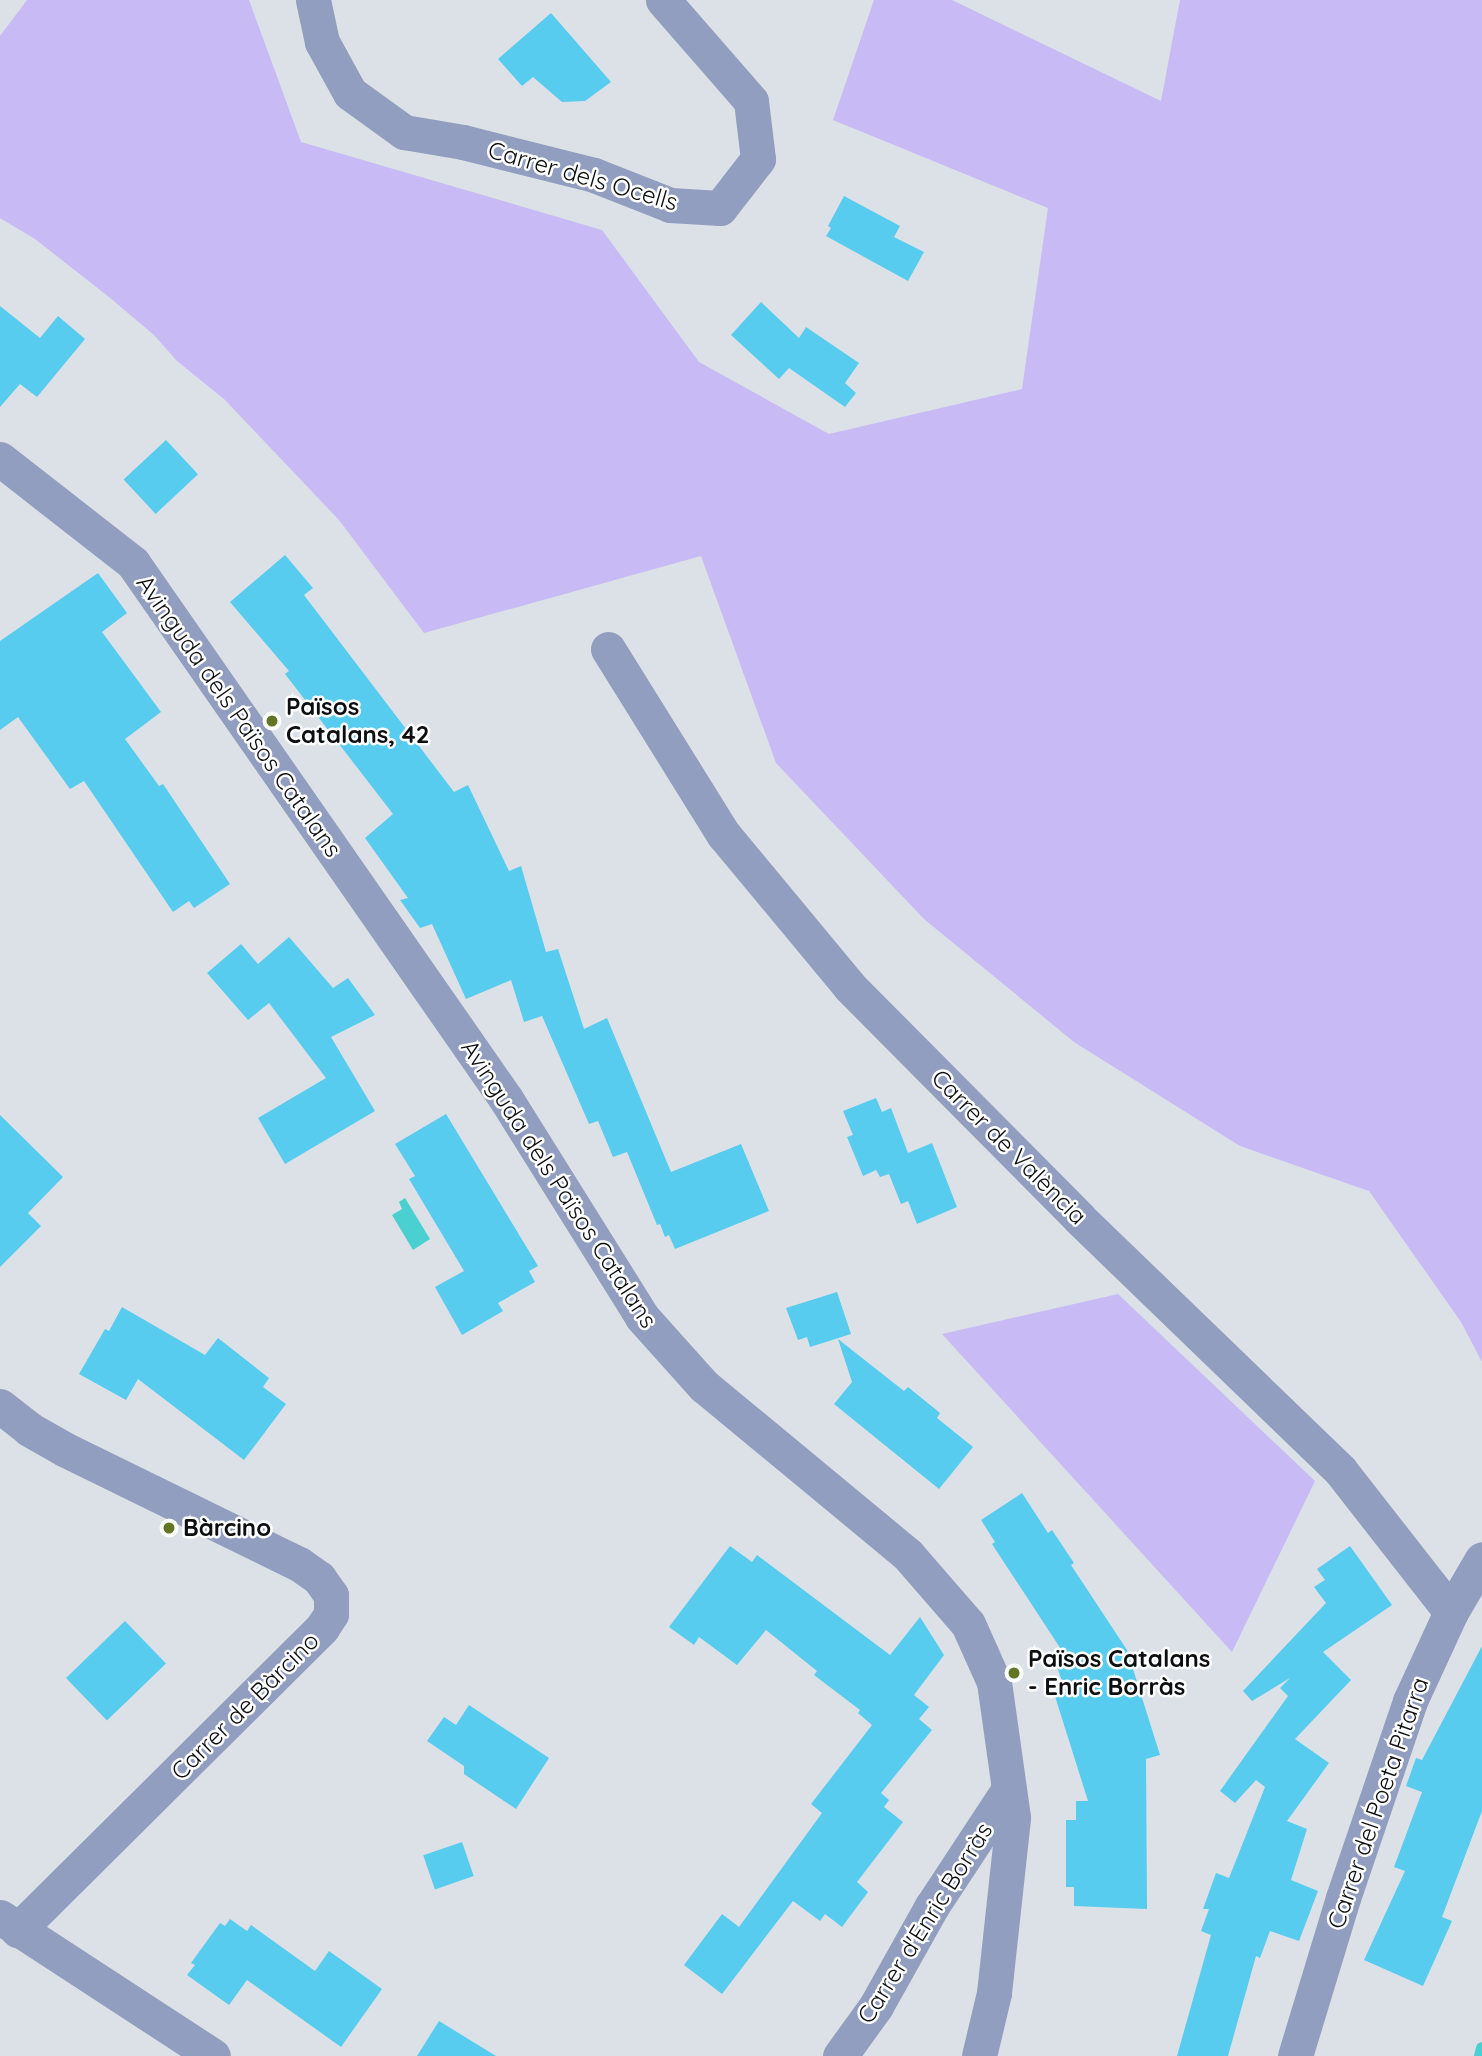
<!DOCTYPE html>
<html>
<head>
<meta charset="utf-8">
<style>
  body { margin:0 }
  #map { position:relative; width:1482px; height:2056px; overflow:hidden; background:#dbe1e7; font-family:Quicksand,sans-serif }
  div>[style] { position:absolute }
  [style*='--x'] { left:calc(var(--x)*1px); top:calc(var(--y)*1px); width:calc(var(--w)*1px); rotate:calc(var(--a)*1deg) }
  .green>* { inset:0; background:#c7baf5 }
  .water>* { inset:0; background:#4ad0d0 }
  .stream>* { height:12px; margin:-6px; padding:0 6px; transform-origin:6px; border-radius:6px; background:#4ad0d0 }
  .building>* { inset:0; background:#58ccee; transform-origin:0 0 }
  .minor>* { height:35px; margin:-17.5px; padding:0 17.5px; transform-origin:17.5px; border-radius:17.5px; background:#929ebf }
  .dots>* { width:19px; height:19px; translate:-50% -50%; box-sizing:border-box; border:4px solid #fff; border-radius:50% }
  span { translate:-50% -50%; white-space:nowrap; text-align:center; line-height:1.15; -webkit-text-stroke:5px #fff; paint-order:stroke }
  .street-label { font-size:24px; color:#0c0e10 }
  .poi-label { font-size:24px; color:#0c0e10; font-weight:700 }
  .left { translate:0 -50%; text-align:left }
</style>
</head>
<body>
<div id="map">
  <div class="green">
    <i style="clip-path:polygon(27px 0,249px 0,301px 142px,602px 230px,699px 362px,829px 434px,1022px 389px,1048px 208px,833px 120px,874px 0,952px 0,1161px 101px,1180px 0,1482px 0,1482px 1362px,1461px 1322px,1369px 1191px,1240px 1146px,1074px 1042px,924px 919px,776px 763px,701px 556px,424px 633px,339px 520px,224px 399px,177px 361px,154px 335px,109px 297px,35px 239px,0 218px,0 36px)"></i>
    <i style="clip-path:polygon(1118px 1294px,1315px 1481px,1232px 1652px,942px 1334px)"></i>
  </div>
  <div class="water">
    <i style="clip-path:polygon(405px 1198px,430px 1239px,413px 1250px,392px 1215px,402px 1209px,399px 1202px)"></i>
  </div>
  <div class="stream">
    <i style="--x:1480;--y:2056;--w:8;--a:-76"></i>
  </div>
  <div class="building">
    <i style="clip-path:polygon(551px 13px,611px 82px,585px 101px,562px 102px,533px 77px,522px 86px,498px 59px)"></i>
    <i style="clip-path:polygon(844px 196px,900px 226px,894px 237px,924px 252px,908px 281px,826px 236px,831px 228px,828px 226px)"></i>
    <i style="clip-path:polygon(761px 302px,799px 338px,806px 327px,859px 363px,845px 383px,856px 393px,845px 407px,789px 368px,779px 379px,731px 335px)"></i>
    <i style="clip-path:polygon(0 306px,40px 338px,58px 316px,85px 339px,37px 397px,20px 384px,0 407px)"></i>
    <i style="left:166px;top:440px;width:47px;height:58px;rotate:47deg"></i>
    <i style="clip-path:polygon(285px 555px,313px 588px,304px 595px,454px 792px,468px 785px,509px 871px,521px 866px,546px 952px,558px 949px,584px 1029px,607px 1018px,671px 1172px,741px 1144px,769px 1211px,675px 1249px,669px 1235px,665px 1237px,660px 1224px,657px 1225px,627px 1152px,613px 1157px,598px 1121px,589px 1124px,542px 1016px,524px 1022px,511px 980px,466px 999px,432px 924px,420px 928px,400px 900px,408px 898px,365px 838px,393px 814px,285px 674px,289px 671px,230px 602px)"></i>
    <i style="clip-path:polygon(98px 573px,127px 613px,102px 632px,161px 712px,125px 739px,159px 786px,163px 784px,230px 884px,194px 908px,189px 901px,173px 912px,84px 781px,70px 789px,18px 717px,0 730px,0 641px)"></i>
    <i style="clip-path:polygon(289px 937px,333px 988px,348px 978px,375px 1015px,331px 1037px,375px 1111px,285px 1164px,258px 1118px,326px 1078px,269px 1003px,248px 1020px,207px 973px,241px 944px,258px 964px)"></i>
    <i style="clip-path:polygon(876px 1098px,882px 1112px,891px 1108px,908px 1153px,932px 1143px,957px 1207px,917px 1224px,908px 1201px,901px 1204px,889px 1174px,880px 1177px,876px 1170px,863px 1176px,847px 1137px,853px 1135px,843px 1111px)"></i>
    <i style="clip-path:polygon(446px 1114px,538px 1266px,529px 1271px,535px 1282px,498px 1303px,503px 1311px,462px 1335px,435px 1287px,464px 1271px,409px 1179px,415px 1176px,395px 1144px)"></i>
    <i style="clip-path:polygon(0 1115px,63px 1177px,28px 1213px,41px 1226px,0 1267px)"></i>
    <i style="clip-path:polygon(837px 1292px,851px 1334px,810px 1347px,807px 1337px,798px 1340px,786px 1308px)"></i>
    <i style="clip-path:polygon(122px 1307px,205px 1355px,218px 1338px,269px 1378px,263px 1387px,286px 1404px,244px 1460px,138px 1379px,126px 1400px,79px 1374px,105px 1329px,109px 1331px)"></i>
    <i style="clip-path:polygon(838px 1339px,904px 1391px,908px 1387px,940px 1413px,937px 1418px,973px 1447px,939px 1489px,834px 1404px,852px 1382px)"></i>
    <i style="clip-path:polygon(1022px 1493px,1048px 1533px,1052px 1530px,1074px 1563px,1071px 1565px,1127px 1650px,1160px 1755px,1146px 1759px,1147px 1909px,1074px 1906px,1074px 1887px,1066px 1887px,1066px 1820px,1076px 1820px,1076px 1801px,1088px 1801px,1053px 1690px,1064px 1687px,1057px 1667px,1070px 1663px,992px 1544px,995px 1542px,981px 1520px)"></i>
    <i style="clip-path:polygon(730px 1546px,752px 1562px,757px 1555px,890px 1655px,920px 1617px,944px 1655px,914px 1695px,929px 1707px,919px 1719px,932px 1730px,881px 1793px,889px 1800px,884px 1807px,903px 1822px,857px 1882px,868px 1892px,842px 1927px,825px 1914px,820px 1921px,793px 1901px,722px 1994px,684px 1965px,722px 1914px,739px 1927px,822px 1813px,811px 1804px,872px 1725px,858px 1713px,860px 1710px,814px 1675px,817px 1671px,766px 1630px,737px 1665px,699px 1637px,694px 1645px,669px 1627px)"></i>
    <i style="clip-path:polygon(1350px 1546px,1392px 1605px,1323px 1652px,1351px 1680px,1295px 1739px,1329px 1763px,1287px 1821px,1307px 1829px,1291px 1880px,1318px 1891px,1299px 1941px,1270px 1931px,1260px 1958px,1256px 1956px,1228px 2056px,1177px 2056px,1211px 1935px,1201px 1931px,1209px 1909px,1203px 1909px,1216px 1873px,1229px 1878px,1265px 1787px,1256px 1780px,1235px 1803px,1220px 1791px,1288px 1696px,1280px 1688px,1290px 1678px,1252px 1701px,1243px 1691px,1326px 1603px,1314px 1587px,1325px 1580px,1317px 1569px)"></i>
    <i style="left:125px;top:1621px;width:59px;height:82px;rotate:46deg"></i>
    <i style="clip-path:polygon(1482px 1646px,1482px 1811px,1442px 1917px,1452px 1921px,1423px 1986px,1364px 1960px,1405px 1871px,1394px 1867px,1422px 1792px,1406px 1786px,1416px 1758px,1422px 1760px)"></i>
    <i style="clip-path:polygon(469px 1705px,549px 1758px,516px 1809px,464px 1774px,464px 1766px,427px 1741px,444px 1717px,456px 1725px)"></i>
    <i style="left:462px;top:1842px;width:36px;height:41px;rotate:71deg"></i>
    <i style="clip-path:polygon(230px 1919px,247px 1931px,251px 1925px,315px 1971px,329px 1951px,382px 1989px,341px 2047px,247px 1980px,229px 2005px,187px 1975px,195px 1965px,191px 1963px,220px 1923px,225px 1926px)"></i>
    <i style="clip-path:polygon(439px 2021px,496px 2056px,417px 2056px)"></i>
  </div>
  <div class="minor">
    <i style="--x:313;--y:0;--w:43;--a:77.9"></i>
    <i style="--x:322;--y:42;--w:58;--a:61.2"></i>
    <i style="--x:350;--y:93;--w:67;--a:35.8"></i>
    <i style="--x:404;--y:132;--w:60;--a:9.6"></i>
    <i style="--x:463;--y:142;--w:135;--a:14.1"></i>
    <i style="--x:594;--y:175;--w:82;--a:21.5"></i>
    <i style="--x:670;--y:205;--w:50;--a:3.4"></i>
    <i style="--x:720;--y:208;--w:62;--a:-52.2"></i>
    <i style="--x:758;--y:159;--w:58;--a:-96.9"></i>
    <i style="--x:751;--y:101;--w:134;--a:-131.1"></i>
    <i style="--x:0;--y:459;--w:169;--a:38"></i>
    <i style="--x:133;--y:563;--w:653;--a:55.17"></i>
    <i style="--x:506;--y:1099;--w:257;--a:58"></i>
    <i style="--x:642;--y:1317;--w:93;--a:48.1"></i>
    <i style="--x:704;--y:1386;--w:265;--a:39.6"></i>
    <i style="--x:908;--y:1555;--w:91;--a:49"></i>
    <i style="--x:968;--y:1624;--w:64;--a:65.9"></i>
    <i style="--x:994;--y:1682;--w:137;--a:82"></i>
    <i style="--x:1013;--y:1818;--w:176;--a:96.2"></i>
    <i style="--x:994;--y:1993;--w:65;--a:103.4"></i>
    <i style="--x:608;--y:649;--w:219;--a:58.1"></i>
    <i style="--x:724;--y:835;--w:197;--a:50.3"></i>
    <i style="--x:850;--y:987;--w:325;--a:45.2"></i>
    <i style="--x:1079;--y:1218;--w:363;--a:44"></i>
    <i style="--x:1340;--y:1470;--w:180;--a:52"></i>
    <i style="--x:0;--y:1406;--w:37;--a:38"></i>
    <i style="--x:29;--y:1429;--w:40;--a:29.7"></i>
    <i style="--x:64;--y:1449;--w:262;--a:26.1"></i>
    <i style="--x:299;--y:1564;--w:24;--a:35"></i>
    <i style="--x:319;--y:1578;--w:21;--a:55"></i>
    <i style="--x:331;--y:1595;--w:19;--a:90"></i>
    <i style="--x:331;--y:1614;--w:17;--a:123"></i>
    <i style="--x:322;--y:1628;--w:429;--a:135.2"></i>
    <i style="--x:0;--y:1917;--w:254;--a:33.1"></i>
    <i style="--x:840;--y:2056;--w:62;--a:-54.2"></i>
    <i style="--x:876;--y:2006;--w:115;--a:-60.8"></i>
    <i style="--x:932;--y:1906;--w:140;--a:-56.7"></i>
    <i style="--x:1295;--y:2056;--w:165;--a:-73.1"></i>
    <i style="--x:1343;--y:1898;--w:208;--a:-71.2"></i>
    <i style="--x:1410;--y:1701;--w:98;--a:-65.3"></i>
    <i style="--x:1451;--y:1612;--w:61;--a:-59.7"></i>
  </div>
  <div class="dots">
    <i style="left:272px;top:721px;background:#627523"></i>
    <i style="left:169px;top:1528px;background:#627523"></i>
    <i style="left:1014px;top:1673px;background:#627523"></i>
  </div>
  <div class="street-label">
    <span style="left:583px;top:176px;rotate:16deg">Carrer dels Ocells</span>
    <span style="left:239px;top:716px;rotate:55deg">Avinguda dels Països Catalans</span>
    <span style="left:1009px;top:1147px;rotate:45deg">Carrer de València</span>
    <span style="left:559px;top:1184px;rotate:57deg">Avinguda dels Països Catalans</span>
    <span style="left:245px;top:1706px;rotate:-45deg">Carrer de Bàrcino</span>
    <span style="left:1378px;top:1803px;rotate:-71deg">Carrer del Poeta Pitarra</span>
    <span style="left:925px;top:1923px;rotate:-58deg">Carrer d'Enric Borràs</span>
  </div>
  <div class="poi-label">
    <span class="left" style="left:286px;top:721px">Països<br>Catalans, 42</span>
    <span class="left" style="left:183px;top:1528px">Bàrcino</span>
    <span class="left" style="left:1028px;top:1673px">Països Catalans<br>- Enric Borràs</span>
  </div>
</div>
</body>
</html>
